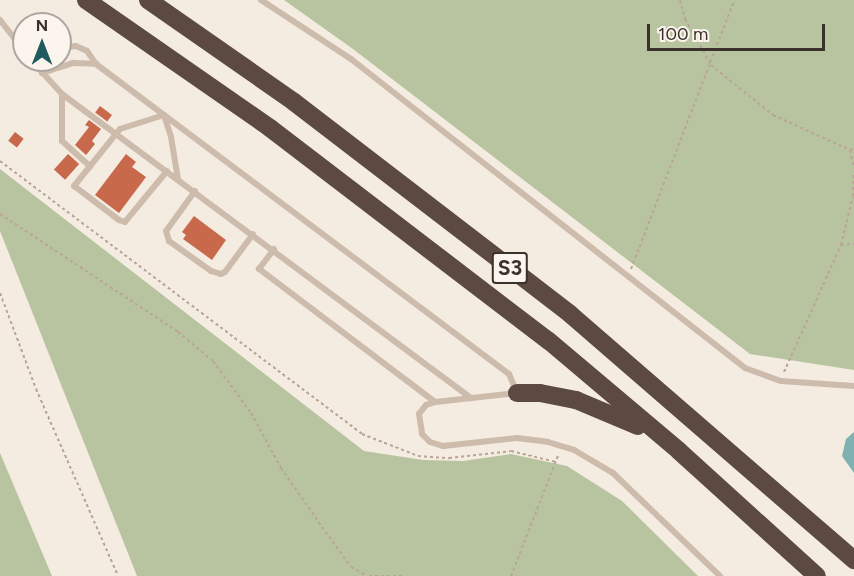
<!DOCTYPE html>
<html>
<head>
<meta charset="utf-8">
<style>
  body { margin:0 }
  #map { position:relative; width:854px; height:576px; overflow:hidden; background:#f4ebe1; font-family:Figtree,sans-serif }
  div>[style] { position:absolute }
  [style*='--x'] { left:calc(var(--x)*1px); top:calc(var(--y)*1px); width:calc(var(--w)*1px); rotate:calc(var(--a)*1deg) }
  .green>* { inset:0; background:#b8c4a0 }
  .water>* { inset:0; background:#7fb0b2 }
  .building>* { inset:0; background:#c8694b; transform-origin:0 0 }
  .path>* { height:2px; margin-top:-1px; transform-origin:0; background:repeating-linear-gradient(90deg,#b9a596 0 3px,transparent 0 6px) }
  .lane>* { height:6px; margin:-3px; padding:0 3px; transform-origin:3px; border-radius:3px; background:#cdbbac }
  .highway>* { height:18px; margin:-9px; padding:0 9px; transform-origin:9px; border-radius:9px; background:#5c4a42 }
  span { translate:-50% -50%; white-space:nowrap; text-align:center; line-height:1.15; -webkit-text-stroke:4.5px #fbf5ee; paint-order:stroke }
  .shield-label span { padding:2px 4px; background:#fbf5ee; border:2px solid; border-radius:4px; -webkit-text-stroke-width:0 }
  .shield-label { font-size:21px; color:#3b302b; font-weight:700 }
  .north { position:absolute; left:12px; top:12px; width:60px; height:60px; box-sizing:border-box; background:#fbf5ee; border:2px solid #aea6a0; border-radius:50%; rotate:0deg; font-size:16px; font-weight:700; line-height:24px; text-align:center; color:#3b302b }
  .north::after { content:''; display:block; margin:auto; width:21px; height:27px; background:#1f5a5e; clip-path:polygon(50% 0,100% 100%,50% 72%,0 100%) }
  .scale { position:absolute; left:647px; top:24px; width:178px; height:27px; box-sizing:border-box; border:3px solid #3b302b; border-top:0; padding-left:8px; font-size:18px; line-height:21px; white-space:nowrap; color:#3b302b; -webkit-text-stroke:4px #fbf5ee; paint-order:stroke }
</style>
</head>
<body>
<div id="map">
  <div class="green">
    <i style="clip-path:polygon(284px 0,854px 0,854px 370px,750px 354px,353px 49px)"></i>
    <i style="clip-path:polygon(0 169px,364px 451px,423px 460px,463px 461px,511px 454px,567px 466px,622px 501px,698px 576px,137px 576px,0 231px)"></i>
    <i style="clip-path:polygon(0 453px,52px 576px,0 576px)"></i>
  </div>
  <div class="water">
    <i style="clip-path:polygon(854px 432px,854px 473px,842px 456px,846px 439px)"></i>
  </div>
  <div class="building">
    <i style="left:100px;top:106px;width:15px;height:8px;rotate:37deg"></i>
    <i style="clip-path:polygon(89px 120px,101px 129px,92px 141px,95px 144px,86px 155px,75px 145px,89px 127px,85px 125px)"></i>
    <i style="left:15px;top:132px;width:11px;height:11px;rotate:38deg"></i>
    <i style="left:68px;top:154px;width:15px;height:21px;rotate:42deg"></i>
    <i style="clip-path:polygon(126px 154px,136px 162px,132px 167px,146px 177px,119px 213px,95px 195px)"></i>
    <i style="clip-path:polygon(194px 216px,226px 240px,212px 260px,183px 239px,186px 235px,182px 232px)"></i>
  </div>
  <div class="path">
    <i style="--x:680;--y:0;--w:20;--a:75"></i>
    <i style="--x:685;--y:19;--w:53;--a:60.5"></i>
    <i style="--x:711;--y:65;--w:80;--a:38.9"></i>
    <i style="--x:773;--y:115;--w:85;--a:24.4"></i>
    <i style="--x:850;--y:150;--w:4;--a:-14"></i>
    <i style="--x:850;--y:150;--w:17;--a:77"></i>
    <i style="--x:0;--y:161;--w:453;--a:37"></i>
    <i style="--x:362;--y:434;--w:60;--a:21.4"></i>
    <i style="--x:418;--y:456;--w:31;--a:4"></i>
    <i style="--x:449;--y:458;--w:62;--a:-6.4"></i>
    <i style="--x:511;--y:451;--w:46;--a:13.7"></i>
    <i style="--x:0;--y:214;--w:214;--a:33.5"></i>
    <i style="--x:178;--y:332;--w:45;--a:39.6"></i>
    <i style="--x:213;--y:361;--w:64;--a:53.8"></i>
    <i style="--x:251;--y:413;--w:63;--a:61.4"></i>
    <i style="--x:281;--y:468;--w:72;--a:55.2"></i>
    <i style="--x:322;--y:527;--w:49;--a:54.1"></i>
    <i style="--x:351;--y:567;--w:18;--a:29"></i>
    <i style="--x:841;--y:245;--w:13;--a:-4"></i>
    <i style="--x:631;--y:269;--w:288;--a:-69"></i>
    <i style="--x:0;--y:293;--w:103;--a:69.4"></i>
    <i style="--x:36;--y:389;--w:204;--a:66.3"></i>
    <i style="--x:784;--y:372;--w:139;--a:-65.8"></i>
    <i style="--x:841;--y:245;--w:50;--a:-76.2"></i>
    <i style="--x:853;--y:196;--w:23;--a:-88"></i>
    <i style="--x:369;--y:576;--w:34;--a:0"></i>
    <i style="--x:511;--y:576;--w:132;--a:-68.7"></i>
  </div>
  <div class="lane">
    <i style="--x:261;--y:0;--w:108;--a:33.2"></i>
    <i style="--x:351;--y:59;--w:501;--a:38.11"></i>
    <i style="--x:745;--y:368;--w:38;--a:20"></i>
    <i style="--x:781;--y:381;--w:73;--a:3.9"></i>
    <i style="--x:0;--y:20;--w:39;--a:52"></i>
    <i style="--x:60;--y:48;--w:16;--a:-7"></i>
    <i style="--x:76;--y:46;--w:12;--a:24"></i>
    <i style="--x:87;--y:51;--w:16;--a:55"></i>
    <i style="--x:96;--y:64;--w:516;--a:36.89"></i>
    <i style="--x:509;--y:374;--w:21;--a:67"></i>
    <i style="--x:517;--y:393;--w:82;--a:173.7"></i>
    <i style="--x:435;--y:402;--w:221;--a:-142.9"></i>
    <i style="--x:259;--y:269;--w:25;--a:-53"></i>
    <i style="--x:31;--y:60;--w:46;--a:47.6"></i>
    <i style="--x:62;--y:94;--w:510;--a:36.62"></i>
    <i style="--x:42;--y:73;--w:33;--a:-18"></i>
    <i style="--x:73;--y:63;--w:23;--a:2"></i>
    <i style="--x:42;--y:73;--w:15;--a:-62"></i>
    <i style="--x:62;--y:94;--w:47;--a:90"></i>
    <i style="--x:62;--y:141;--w:38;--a:42"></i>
    <i style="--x:167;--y:171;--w:66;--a:129.5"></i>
    <i style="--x:125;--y:222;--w:6;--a:-162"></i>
    <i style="--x:119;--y:220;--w:56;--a:-142.9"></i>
    <i style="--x:74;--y:186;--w:73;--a:-51.1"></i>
    <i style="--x:120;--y:129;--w:46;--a:-17.7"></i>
    <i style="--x:164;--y:115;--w:23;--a:72"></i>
    <i style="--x:171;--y:137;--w:43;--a:80.5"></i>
    <i style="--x:195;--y:191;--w:49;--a:125.9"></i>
    <i style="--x:166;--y:231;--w:10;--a:73"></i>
    <i style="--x:169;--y:241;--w:52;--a:35.5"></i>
    <i style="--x:211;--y:271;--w:10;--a:17"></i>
    <i style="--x:221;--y:274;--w:4;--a:-27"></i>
    <i style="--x:225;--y:272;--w:47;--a:-53.6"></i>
    <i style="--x:435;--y:402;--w:9;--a:162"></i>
    <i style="--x:426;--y:405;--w:11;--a:128"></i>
    <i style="--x:419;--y:414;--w:20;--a:81"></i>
    <i style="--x:422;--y:434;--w:11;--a:45"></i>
    <i style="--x:430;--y:442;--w:14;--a:17"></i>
    <i style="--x:443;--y:446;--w:74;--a:-6.2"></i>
    <i style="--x:517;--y:438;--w:31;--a:7"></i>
    <i style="--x:548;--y:442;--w:27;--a:17"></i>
    <i style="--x:574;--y:450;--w:45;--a:30.5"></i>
    <i style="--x:613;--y:473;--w:149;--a:43.9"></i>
  </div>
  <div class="highway">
    <i style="--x:86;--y:0;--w:224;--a:34.8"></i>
    <i style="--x:270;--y:128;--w:351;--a:37.4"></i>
    <i style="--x:549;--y:341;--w:170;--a:40.2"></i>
    <i style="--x:679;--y:451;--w:186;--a:42.2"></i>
    <i style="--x:148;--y:0;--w:178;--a:34.9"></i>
    <i style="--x:294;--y:102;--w:348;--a:37.5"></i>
    <i style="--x:570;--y:314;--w:376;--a:40.9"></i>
    <i style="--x:517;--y:393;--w:23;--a:0"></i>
    <i style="--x:540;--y:393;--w:37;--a:11"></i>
    <i style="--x:576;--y:400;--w:67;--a:22.8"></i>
  </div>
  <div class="shield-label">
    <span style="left:510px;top:268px">S3</span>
  </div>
  <div class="north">N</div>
  <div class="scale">100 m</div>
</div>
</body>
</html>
